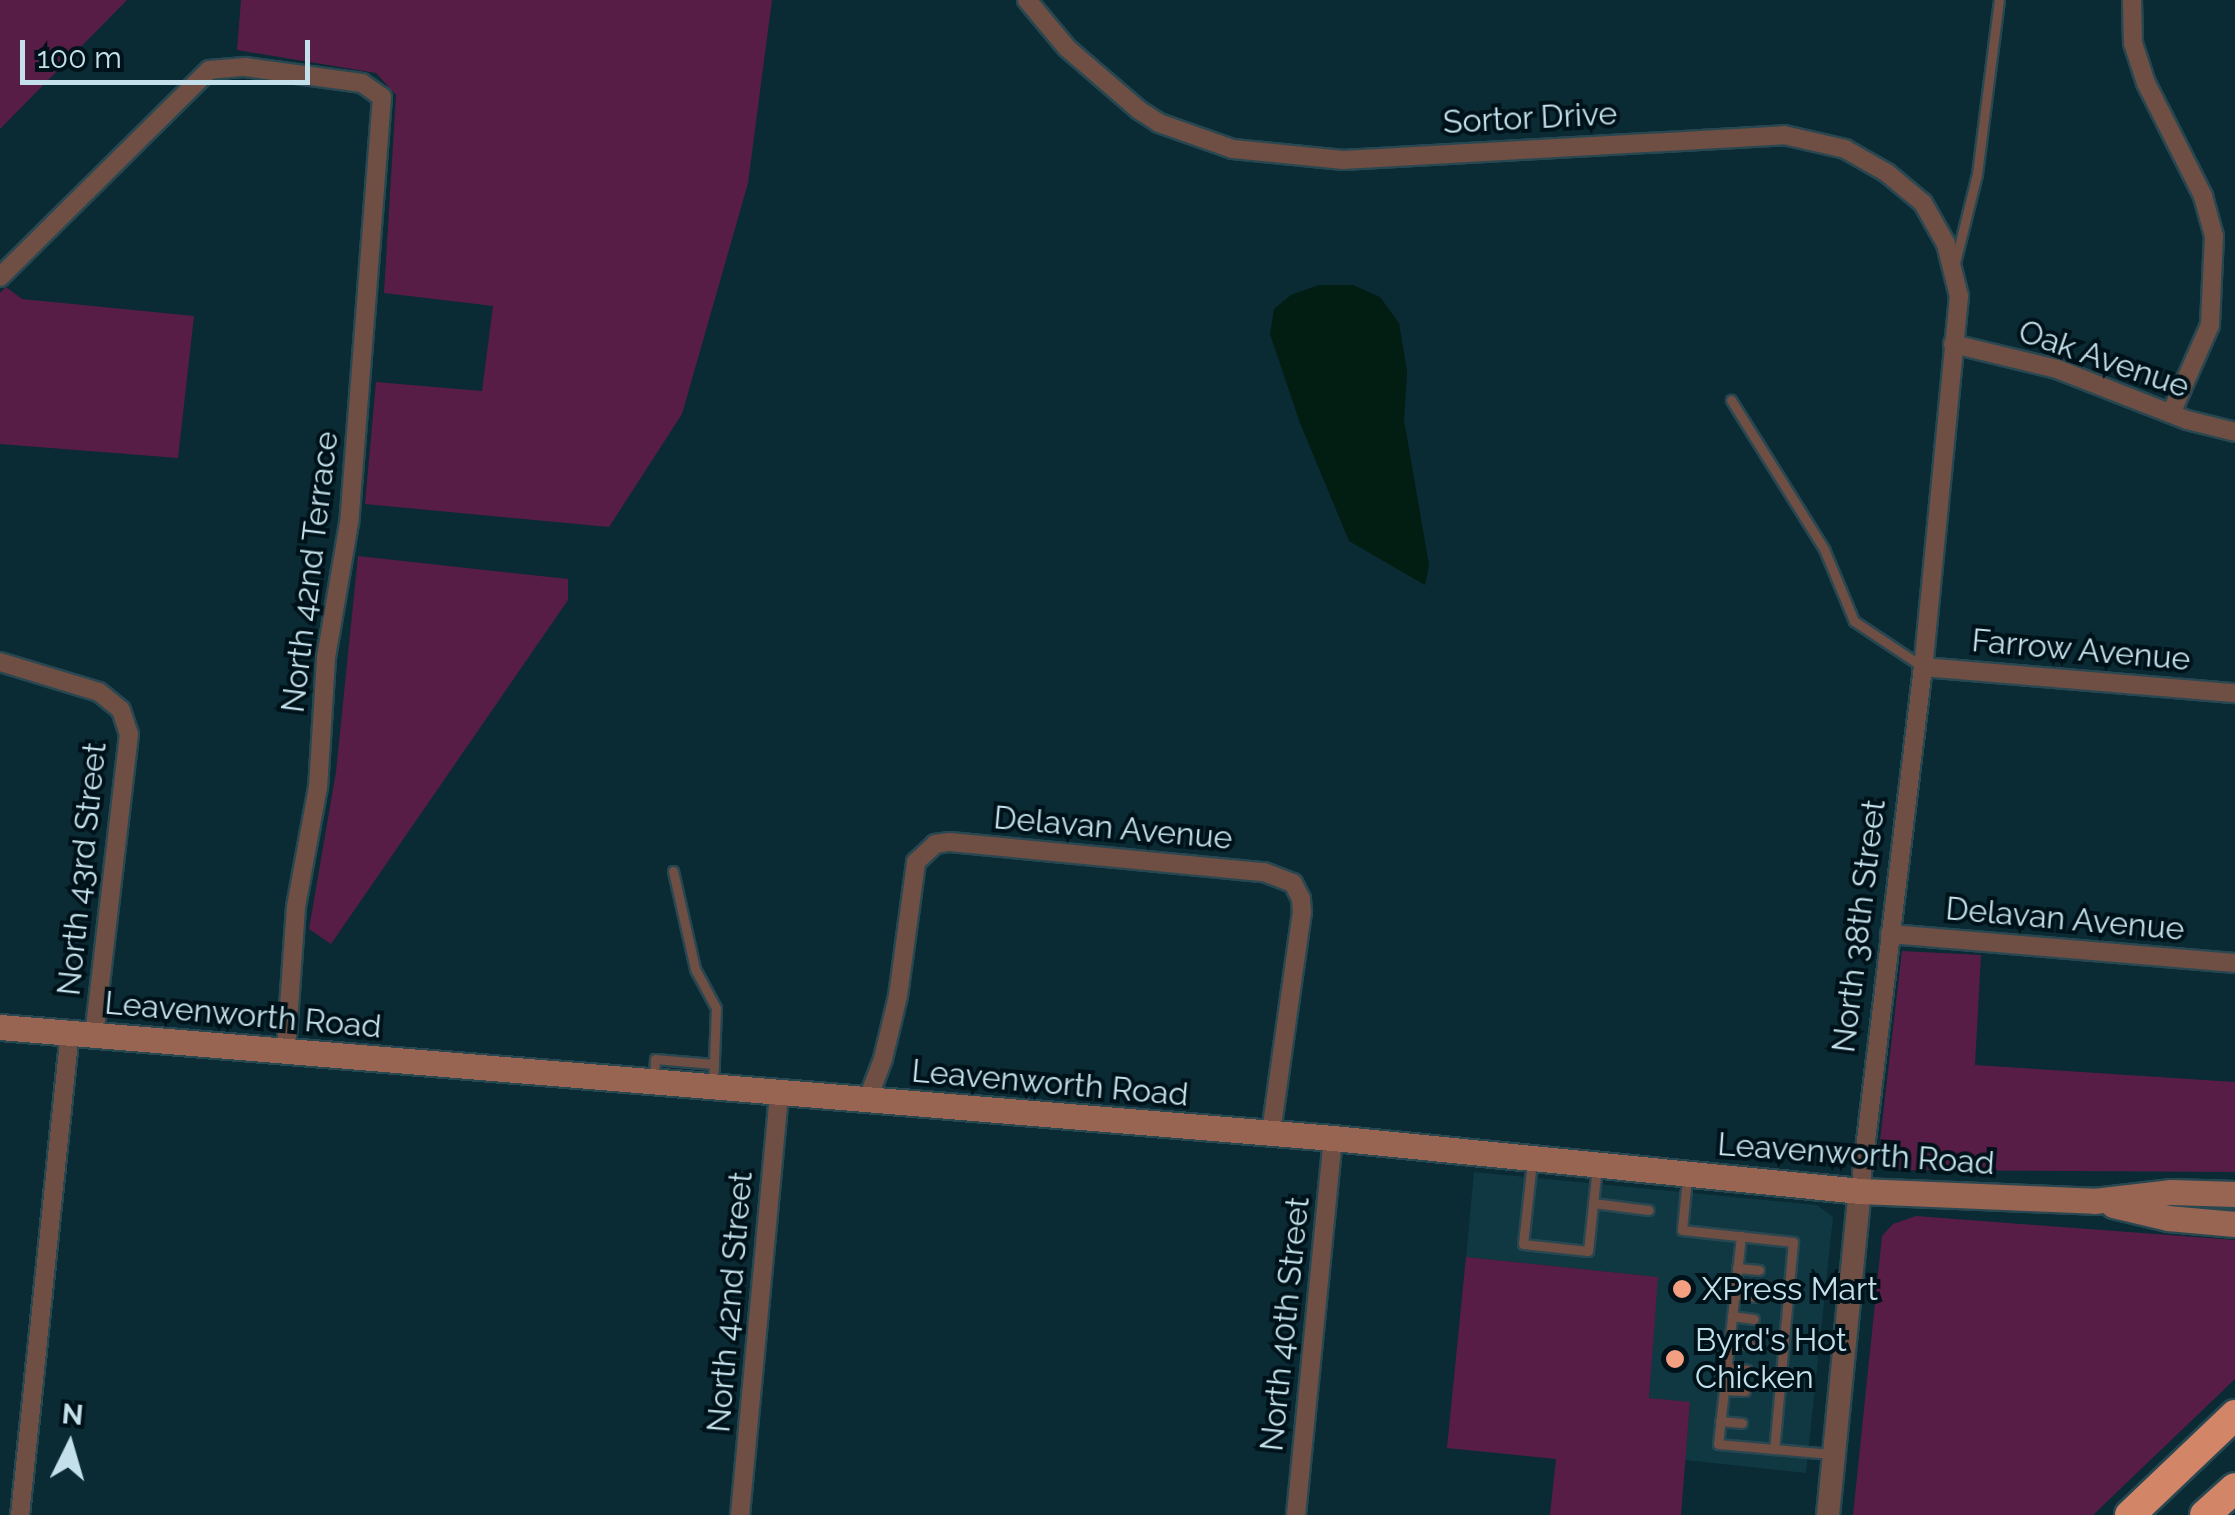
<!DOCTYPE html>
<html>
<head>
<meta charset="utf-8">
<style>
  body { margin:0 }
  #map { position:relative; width:2235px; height:1515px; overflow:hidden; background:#0a2a34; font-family:Raleway,sans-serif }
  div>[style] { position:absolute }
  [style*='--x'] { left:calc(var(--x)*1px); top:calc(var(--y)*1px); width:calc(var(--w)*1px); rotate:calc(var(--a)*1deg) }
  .built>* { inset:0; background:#103843 }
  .green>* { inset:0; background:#581d47 }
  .water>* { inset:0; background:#021d11 }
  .roads { filter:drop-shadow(2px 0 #284751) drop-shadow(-2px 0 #284751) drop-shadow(0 2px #284751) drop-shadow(0 -2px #284751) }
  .service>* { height:9px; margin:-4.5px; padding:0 4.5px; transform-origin:4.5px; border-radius:4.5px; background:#6f4f43 }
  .minor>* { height:18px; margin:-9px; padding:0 9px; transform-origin:9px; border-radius:9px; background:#6f4f43 }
  .tertiary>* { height:22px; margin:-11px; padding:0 11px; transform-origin:11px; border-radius:11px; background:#6f4f43 }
  .secondary>* { height:25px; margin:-12.5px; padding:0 12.5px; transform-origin:12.5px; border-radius:12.5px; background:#986552 }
  .motorway>* { height:30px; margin:-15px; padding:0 15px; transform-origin:15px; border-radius:15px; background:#d38568 }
  .dots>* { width:28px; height:28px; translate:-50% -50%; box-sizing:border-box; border:5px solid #001219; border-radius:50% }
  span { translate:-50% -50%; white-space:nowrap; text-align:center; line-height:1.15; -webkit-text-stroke:8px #001219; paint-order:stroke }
  .street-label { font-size:32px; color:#c3e0eb }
  .poi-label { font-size:32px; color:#c3e0eb }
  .left { translate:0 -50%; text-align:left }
  .north { position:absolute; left:20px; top:1395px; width:100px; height:100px; -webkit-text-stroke:8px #001219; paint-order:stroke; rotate:5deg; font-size:28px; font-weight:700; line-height:40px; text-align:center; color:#c3e0eb }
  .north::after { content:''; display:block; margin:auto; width:35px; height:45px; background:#c3e0eb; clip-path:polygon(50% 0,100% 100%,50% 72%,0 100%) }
  .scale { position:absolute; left:20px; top:40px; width:290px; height:45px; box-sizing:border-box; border:5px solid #c3e0eb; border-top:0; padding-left:12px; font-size:30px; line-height:35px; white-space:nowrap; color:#c3e0eb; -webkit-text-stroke:8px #001219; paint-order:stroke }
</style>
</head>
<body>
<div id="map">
  <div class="built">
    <i style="clip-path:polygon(1474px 1172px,1817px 1205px,1833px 1217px,1806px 1473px,1685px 1460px,1690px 1403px,1649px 1398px,1657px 1277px,1466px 1257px)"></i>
  </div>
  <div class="green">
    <i style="clip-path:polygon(0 0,127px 0,0 129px)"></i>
    <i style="clip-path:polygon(241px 0,772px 0,748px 183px,682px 414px,609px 527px,365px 504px,376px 382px,482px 391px,493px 306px,384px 293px,396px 95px,376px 73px,237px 50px)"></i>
    <i style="clip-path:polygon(6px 287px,22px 299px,194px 316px,178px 458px,0 444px,0 293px)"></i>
    <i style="clip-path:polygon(358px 556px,568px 579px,568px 600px,331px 944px,309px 929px,336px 772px)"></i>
    <i style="clip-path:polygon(1902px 951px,1981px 955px,1975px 1065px,2235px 1082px,2235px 1172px,1889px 1170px,1878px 1158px)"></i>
    <i style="clip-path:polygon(1916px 1216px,2235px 1240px,2235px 1379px,2093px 1515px,1853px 1515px,1882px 1236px,1893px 1224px)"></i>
    <i style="clip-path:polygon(1466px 1257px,1658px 1277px,1649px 1398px,1690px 1402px,1681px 1515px,1550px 1515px,1556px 1459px,1447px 1448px)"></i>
  </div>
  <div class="water">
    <i style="clip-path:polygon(1319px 285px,1353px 285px,1380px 297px,1399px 323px,1407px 371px,1404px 420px,1429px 565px,1425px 585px,1349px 541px,1300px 423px,1270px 334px,1274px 309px,1291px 295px)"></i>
  </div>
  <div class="roads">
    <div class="service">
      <i style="--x:1955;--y:263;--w:92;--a:-76.1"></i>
      <i style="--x:1977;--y:174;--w:175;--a:-82.8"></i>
      <i style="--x:1731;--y:400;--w:176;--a:58"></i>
      <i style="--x:1824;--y:549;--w:78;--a:67.4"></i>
      <i style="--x:1854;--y:621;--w:83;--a:33.7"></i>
      <i style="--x:673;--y:871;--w:100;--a:77.3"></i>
      <i style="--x:695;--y:969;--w:44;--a:61.7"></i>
      <i style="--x:716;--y:1008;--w:78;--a:92.2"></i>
      <i style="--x:654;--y:1077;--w:18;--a:-87"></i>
      <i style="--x:655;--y:1059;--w:59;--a:4.8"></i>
      <i style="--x:1532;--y:1161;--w:83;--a:96.2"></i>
      <i style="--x:1523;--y:1244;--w:65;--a:6.1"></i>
      <i style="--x:1588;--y:1251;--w:84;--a:-83.9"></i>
      <i style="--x:1687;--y:1178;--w:52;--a:95.5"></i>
      <i style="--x:1682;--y:1230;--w:112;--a:6.2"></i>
      <i style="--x:1793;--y:1242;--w:208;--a:95.2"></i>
      <i style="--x:1774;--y:1449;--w:57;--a:5"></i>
      <i style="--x:1593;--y:1203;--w:56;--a:7.1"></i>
      <i style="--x:1741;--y:1236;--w:209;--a:96.3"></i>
      <i style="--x:1718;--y:1444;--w:56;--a:5.1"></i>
      <i style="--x:1737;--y:1268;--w:22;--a:5"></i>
      <i style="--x:1734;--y:1294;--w:22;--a:8"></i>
      <i style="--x:1732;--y:1316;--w:22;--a:8"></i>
      <i style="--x:1729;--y:1342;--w:22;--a:8"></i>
      <i style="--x:1726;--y:1368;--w:21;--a:5"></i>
      <i style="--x:1724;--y:1390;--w:21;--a:3"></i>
      <i style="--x:1720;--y:1421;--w:22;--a:5"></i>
    </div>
    <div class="minor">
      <i style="--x:1027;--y:0;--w:62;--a:50.2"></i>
      <i style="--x:1067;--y:48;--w:95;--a:40.7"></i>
      <i style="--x:1139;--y:110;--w:24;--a:33"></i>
      <i style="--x:1159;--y:123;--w:78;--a:19.4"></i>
      <i style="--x:1233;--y:149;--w:111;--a:5.7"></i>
      <i style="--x:1343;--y:160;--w:442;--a:-3.2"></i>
      <i style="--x:1784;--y:135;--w:63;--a:12.9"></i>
      <i style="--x:1845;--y:149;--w:48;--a:29.7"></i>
      <i style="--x:1887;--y:173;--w:47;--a:39.8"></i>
      <i style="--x:1923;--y:203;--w:47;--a:60.7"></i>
      <i style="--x:1946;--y:244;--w:54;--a:76"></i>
      <i style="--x:1959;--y:296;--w:373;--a:95.5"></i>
      <i style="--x:1923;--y:667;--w:528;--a:96.86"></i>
      <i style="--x:2132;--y:0;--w:43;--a:88.7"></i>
      <i style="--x:2133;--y:43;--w:42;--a:72"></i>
      <i style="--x:2146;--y:83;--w:127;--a:63.2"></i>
      <i style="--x:2203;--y:196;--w:41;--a:74.6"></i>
      <i style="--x:2214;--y:236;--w:89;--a:92.6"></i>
      <i style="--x:2210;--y:325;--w:94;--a:113.8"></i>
      <i style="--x:0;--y:277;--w:294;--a:-44.7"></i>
      <i style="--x:209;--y:70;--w:36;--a:-5"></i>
      <i style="--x:245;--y:67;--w:118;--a:7.8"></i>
      <i style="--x:362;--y:83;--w:24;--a:35"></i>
      <i style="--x:382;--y:97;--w:427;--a:94.4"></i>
      <i style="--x:349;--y:523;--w:137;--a:99.7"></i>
      <i style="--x:326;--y:658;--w:129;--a:93.5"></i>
      <i style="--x:318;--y:787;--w:122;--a:100.4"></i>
      <i style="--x:296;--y:907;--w:144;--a:94"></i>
      <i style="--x:1953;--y:344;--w:107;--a:13.5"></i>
      <i style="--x:2057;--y:369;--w:140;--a:21.4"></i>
      <i style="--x:2187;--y:420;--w:49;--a:14"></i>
      <i style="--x:0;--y:662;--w:103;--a:16.9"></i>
      <i style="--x:99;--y:692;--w:28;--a:39"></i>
      <i style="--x:121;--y:710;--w:25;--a:72"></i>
      <i style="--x:129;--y:734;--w:303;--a:96.6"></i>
      <i style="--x:1923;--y:667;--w:313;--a:4.8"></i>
      <i style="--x:1890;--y:934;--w:346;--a:4.8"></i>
      <i style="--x:867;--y:1101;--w:45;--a:-69.1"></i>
      <i style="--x:883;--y:1059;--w:65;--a:-76.6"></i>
      <i style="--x:898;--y:996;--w:135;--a:-82.3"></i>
      <i style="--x:916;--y:862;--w:26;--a:-43"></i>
      <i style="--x:935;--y:844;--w:15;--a:-8"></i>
      <i style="--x:950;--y:842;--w:315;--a:5.5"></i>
      <i style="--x:1264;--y:872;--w:31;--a:21"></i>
      <i style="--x:1293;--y:883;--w:18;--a:63"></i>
      <i style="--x:1301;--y:899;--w:13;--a:86"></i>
      <i style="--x:1302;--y:912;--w:223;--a:98"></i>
      <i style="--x:20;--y:1515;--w:485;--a:-84.1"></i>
      <i style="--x:740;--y:1515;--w:423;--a:-84.7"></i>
      <i style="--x:1296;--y:1515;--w:379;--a:-84.4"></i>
    </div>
    <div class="tertiary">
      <i style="--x:1828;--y:1515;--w:326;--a:-84.4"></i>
    </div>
    <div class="secondary">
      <i style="--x:0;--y:1027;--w:1338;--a:4.76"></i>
      <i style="--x:1333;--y:1138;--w:530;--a:5.74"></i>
      <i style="--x:1860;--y:1191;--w:234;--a:2.4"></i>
      <i style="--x:2094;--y:1201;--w:78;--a:-6.7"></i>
      <i style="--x:2171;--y:1192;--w:64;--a:1.8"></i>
      <i style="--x:2113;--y:1205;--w:57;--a:13.3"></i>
      <i style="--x:2168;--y:1218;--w:67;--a:5.1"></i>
    </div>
    <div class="motorway">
      <i style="--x:2130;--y:1515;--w:145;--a:-43.6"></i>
      <i style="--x:2205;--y:1515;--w:40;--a:-42"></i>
    </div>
  </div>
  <div class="dots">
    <i style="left:1682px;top:1289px;background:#f2a081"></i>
    <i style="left:1675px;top:1359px;background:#f2a081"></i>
  </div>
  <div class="street-label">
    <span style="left:1530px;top:118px;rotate:-3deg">Sortor Drive</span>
    <span style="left:2104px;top:359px;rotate:19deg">Oak Avenue</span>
    <span style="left:310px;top:572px;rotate:-83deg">North 42nd Terrace</span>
    <span style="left:2081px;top:650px;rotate:5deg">Farrow Avenue</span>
    <span style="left:1113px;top:828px;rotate:5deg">Delavan Avenue</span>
    <span style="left:82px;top:869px;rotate:-84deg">North 43rd Street</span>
    <span style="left:2065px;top:919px;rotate:5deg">Delavan Avenue</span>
    <span style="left:1859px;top:926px;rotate:-83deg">North 38th Street</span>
    <span style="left:243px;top:1015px;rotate:5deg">Leavenworth Road</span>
    <span style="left:1050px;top:1083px;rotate:5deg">Leavenworth Road</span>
    <span style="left:1856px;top:1154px;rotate:4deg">Leavenworth Road</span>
    <span style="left:730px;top:1302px;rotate:-85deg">North 42nd Street</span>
    <span style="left:1285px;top:1324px;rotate:-84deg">North 40th Street</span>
  </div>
  <div class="poi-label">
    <span class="left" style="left:1702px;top:1289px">XPress Mart</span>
    <span class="left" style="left:1695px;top:1359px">Byrd's Hot<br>Chicken</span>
  </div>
  <div class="north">N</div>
  <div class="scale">100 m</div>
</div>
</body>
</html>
